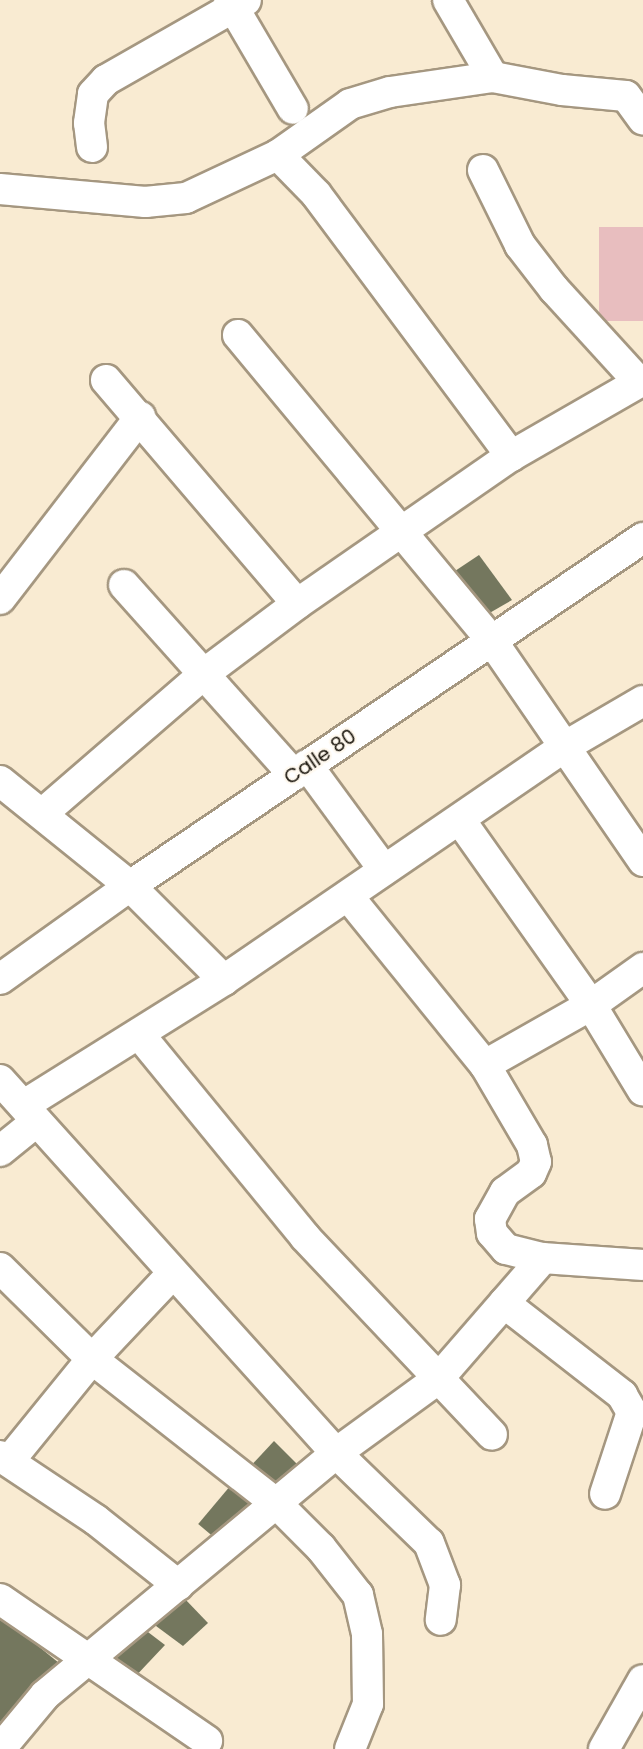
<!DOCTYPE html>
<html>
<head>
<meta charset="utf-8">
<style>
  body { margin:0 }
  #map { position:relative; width:643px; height:1749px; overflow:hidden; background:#f9ebd2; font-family:Poppins,sans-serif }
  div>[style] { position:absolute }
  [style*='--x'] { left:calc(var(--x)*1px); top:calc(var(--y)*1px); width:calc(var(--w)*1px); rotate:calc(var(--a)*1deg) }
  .green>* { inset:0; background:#e8bebf; transform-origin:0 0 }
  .building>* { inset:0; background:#74775e; transform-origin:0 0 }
  .roads { filter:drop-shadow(2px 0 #a59780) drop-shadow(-2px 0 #a59780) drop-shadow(0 2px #a59780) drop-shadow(0 -2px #a59780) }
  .minor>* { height:30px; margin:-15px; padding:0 15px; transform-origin:15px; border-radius:15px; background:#fff }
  span { translate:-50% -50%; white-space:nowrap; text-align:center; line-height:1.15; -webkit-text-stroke:4.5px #fff9ef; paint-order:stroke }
  .street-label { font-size:20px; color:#19140b }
</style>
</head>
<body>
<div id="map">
  <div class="green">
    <i style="left:643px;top:227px;width:94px;height:44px;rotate:90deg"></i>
  </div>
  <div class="building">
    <i style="clip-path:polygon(479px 555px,512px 600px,486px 615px,452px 573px)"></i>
    <i style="clip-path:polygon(274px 1441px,301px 1468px,273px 1493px,246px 1471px)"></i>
    <i style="left:231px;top:1485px;width:34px;height:51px;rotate:40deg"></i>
    <i style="clip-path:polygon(184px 1598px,208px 1623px,183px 1646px,152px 1623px)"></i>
    <i style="clip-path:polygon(0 1615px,59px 1663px,0 1722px)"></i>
    <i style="clip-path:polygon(144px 1629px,165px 1645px,132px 1680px,110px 1663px)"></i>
  </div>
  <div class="roads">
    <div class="minor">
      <i style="--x:229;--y:0;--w:126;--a:59.6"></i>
      <i style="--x:448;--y:0;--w:89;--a:59.7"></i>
      <i style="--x:92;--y:147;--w:24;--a:-97"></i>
      <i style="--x:89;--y:123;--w:29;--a:-82"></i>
      <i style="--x:93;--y:94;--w:19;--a:-47"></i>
      <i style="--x:106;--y:80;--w:161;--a:-29.7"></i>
      <i style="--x:278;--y:155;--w:54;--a:45.7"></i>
      <i style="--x:316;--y:194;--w:327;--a:53.3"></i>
      <i style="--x:483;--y:170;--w:84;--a:63.7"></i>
      <i style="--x:520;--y:245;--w:56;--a:52.3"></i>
      <i style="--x:554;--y:289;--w:125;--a:47.6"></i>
      <i style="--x:0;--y:189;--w:146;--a:5.1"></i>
      <i style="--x:145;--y:202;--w:41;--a:-5.6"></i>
      <i style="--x:186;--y:198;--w:102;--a:-25.1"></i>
      <i style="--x:278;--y:155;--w:88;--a:-35.3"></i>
      <i style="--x:350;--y:104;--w:42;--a:-16.7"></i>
      <i style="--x:390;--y:92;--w:104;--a:-8.3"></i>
      <i style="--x:493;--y:77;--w:70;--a:10.7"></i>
      <i style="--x:562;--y:90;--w:64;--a:5.4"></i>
      <i style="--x:626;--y:96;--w:29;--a:54"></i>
      <i style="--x:238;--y:335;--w:398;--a:50.3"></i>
      <i style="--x:492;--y:641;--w:267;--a:55.5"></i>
      <i style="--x:106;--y:380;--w:294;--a:49.5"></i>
      <i style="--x:124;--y:585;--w:255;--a:48.2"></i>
      <i style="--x:0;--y:599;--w:230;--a:-52.4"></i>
      <i style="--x:307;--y:765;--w:130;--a:53.7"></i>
      <i style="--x:0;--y:781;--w:167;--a:38.9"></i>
      <i style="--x:130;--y:886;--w:133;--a:45"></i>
      <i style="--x:43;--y:813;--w:214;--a:-40.8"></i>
      <i style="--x:205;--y:673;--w:115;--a:-36.9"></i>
      <i style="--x:297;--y:604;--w:260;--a:-34.7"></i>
      <i style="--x:511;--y:456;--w:152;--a:-29.9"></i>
      <i style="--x:460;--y:820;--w:227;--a:54.7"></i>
      <i style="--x:591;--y:1005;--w:100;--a:58.8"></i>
      <i style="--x:348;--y:896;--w:218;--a:51"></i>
      <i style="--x:485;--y:1065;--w:93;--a:59.6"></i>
      <i style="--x:532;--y:1145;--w:17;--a:77"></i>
      <i style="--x:536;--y:1162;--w:12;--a:114"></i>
      <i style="--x:531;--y:1173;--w:32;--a:144"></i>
      <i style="--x:505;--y:1192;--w:31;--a:119"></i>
      <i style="--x:490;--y:1219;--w:14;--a:82"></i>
      <i style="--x:492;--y:1233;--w:21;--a:49"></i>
      <i style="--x:506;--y:1249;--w:38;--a:14"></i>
      <i style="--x:543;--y:1258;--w:100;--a:4"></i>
      <i style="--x:0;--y:979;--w:160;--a:-35.6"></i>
      <i style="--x:130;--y:886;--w:620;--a:-34.15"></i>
      <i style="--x:139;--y:1034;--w:262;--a:50.7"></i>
      <i style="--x:305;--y:1237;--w:272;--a:46.6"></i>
      <i style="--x:485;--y:1065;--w:122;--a:-29.5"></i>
      <i style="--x:591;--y:1005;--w:64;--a:-35.4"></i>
      <i style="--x:0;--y:1080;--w:502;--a:47.99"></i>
      <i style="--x:336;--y:1453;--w:129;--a:44.1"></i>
      <i style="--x:429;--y:1543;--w:45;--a:69.1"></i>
      <i style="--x:445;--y:1585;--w:35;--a:97"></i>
      <i style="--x:24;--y:1105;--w:236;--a:-32"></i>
      <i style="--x:224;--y:980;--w:414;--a:-34.4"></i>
      <i style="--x:566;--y:746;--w:89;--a:-30.3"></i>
      <i style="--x:0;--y:1151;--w:46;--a:-38.9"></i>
      <i style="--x:0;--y:1268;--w:129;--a:44.7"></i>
      <i style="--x:92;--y:1359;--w:235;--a:38.1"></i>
      <i style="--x:277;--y:1504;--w:62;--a:45"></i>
      <i style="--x:321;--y:1548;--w:60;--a:51.8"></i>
      <i style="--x:358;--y:1595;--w:40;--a:77"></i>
      <i style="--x:367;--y:1634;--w:70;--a:89.2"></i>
      <i style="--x:368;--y:1704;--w:48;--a:111.8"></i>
      <i style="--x:504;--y:1303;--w:150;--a:37.9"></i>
      <i style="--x:622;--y:1395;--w:20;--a:60"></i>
      <i style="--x:632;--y:1412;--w:86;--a:108.2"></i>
      <i style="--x:0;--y:1456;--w:115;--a:33.7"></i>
      <i style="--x:96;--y:1520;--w:105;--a:38.4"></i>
      <i style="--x:9;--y:1461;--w:132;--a:-50.9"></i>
      <i style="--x:92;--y:1359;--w:117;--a:-46.7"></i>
      <i style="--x:0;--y:1599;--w:251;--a:34.4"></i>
      <i style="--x:6;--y:1742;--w:61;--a:-50.3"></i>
      <i style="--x:45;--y:1695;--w:378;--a:-39.7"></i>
      <i style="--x:336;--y:1453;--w:126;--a:-36"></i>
      <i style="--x:438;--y:1379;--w:160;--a:-49"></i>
      <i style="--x:604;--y:1749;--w:79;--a:-60.5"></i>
    </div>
  </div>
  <div class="street-label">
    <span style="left:320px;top:757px;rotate:-34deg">Calle 80</span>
  </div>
</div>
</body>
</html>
